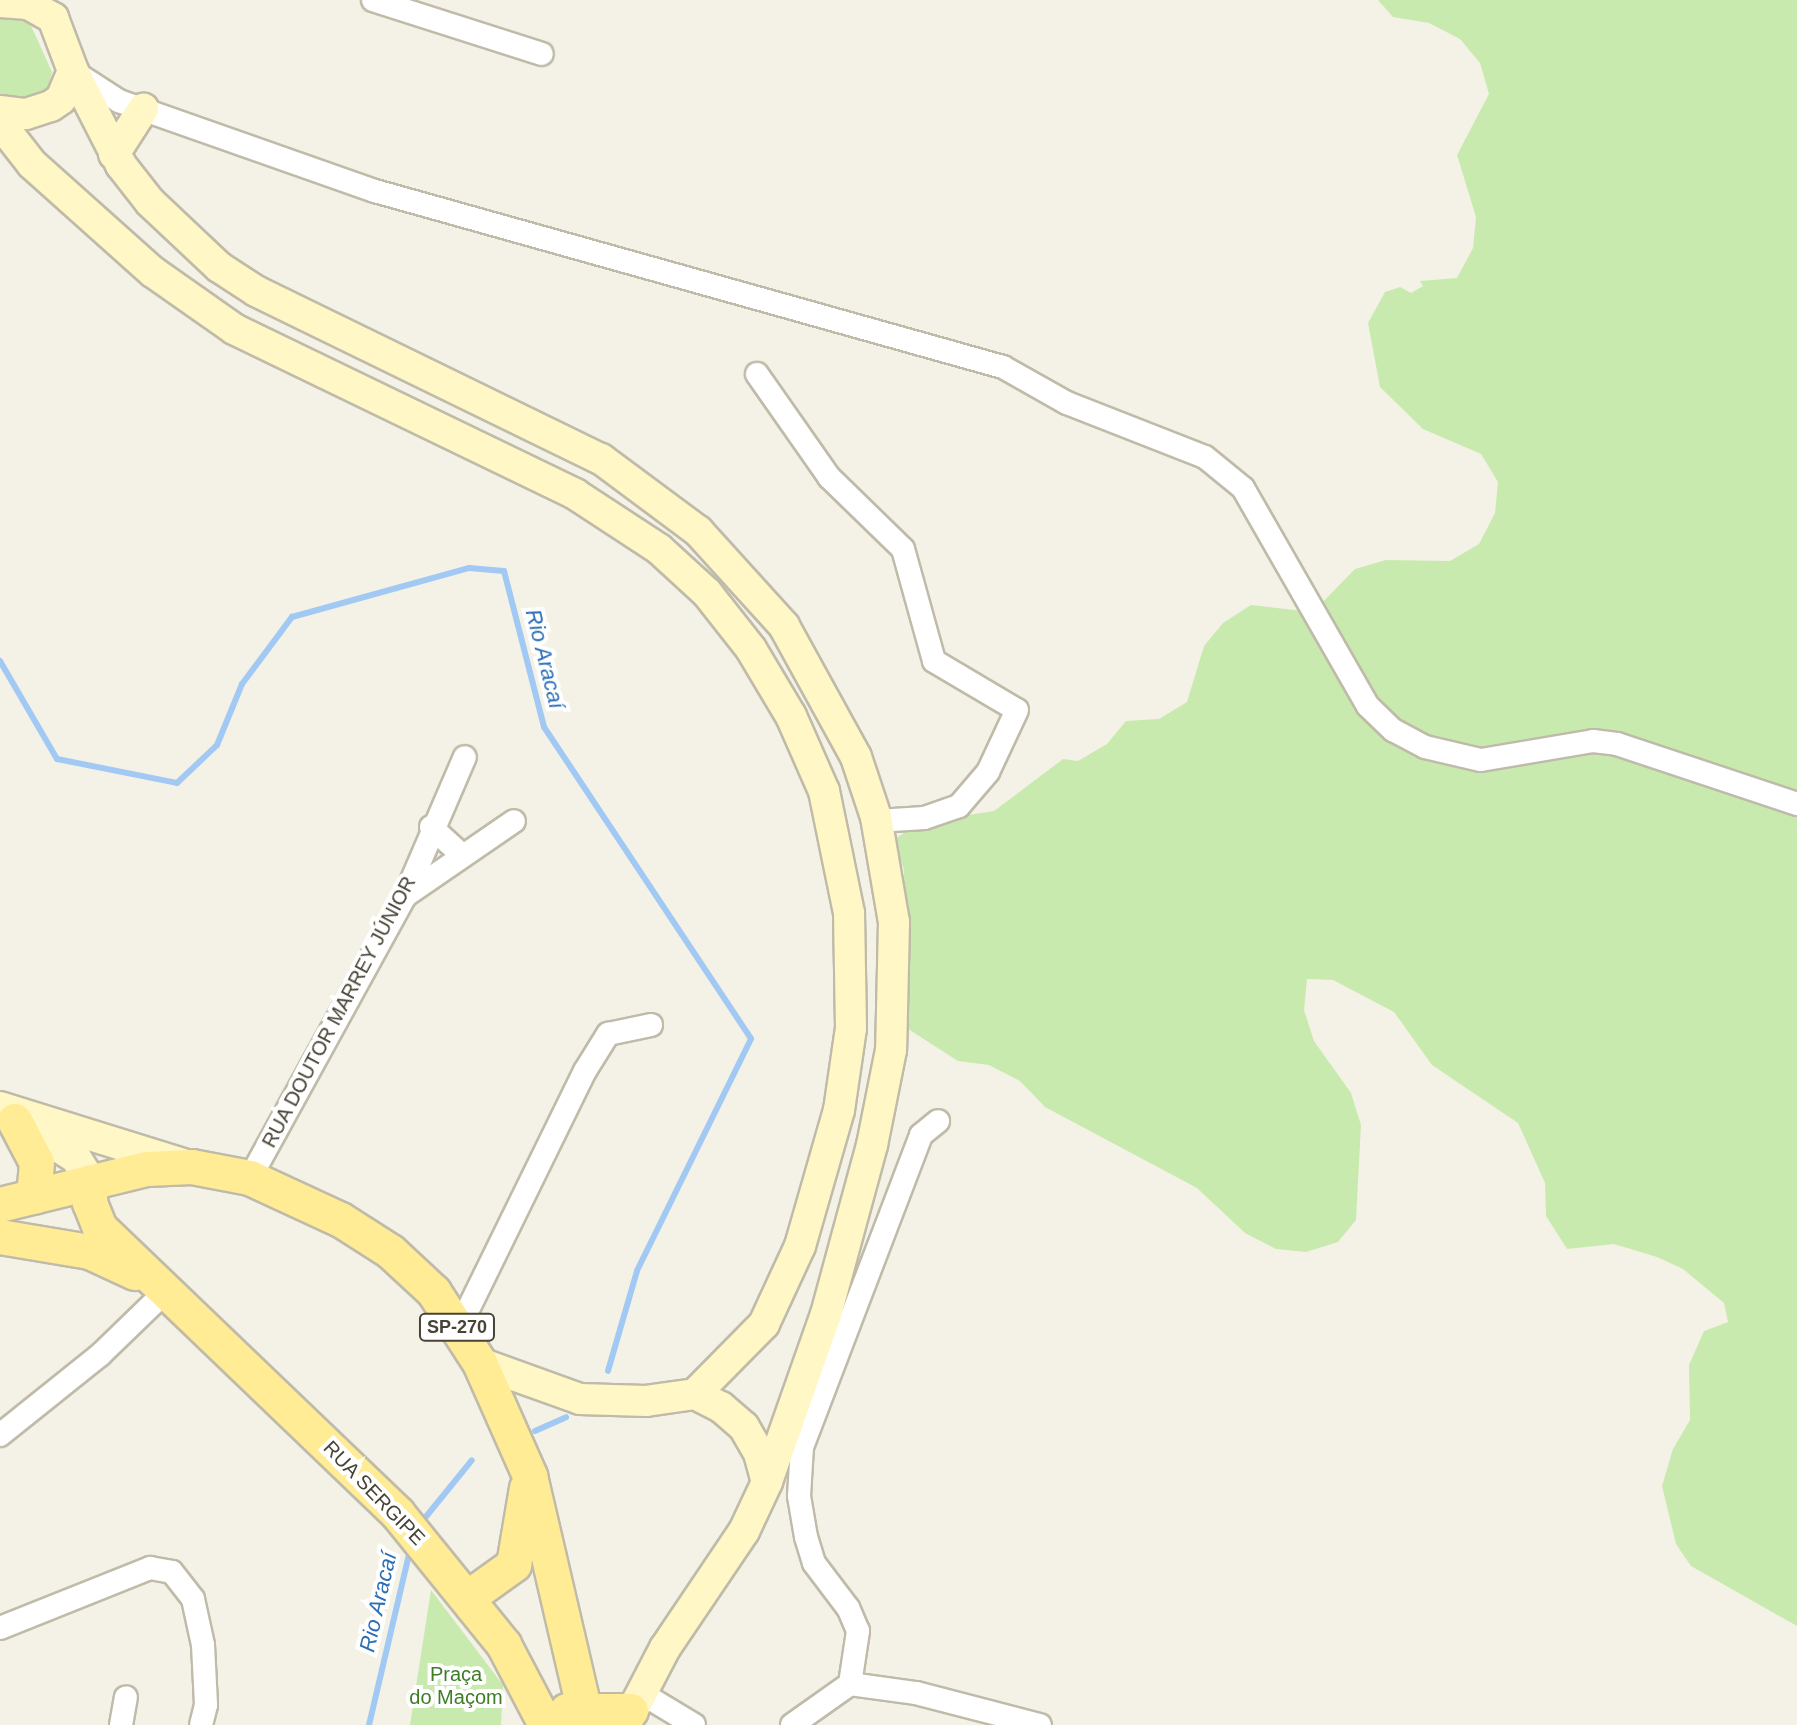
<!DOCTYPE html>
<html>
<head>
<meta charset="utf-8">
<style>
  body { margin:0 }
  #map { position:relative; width:1797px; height:1725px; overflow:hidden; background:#f4f2e7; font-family:Arial,sans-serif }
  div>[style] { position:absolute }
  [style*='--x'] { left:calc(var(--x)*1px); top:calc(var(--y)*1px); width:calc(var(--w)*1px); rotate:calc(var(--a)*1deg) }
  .green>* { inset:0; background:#c9eaaf }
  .stream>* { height:6px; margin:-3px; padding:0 3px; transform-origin:3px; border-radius:3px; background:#a2c9f3 }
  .roads { filter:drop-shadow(2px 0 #c0bba9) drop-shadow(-2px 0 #c0bba9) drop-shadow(0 2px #c0bba9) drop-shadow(0 -2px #c0bba9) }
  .minor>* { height:22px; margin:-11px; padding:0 11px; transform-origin:11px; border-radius:11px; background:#fff }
  .secondary>* { height:30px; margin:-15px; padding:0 15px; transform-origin:15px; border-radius:15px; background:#fff7c6 }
  .primary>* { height:34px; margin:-17px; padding:0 17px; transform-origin:17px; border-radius:17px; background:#ffec95 }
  span { translate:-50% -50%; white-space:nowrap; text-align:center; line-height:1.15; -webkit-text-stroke:8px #fff; paint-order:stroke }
  .shield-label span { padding:2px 6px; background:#fff; border:2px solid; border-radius:6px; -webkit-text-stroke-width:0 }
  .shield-label { font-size:18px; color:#484336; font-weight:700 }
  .street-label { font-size:20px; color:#484336 }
  .park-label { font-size:20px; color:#3e7c27 }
  .water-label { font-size:22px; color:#2b6db7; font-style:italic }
</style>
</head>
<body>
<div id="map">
  <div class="green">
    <i style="clip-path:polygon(1378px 0,1797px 0,1797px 1626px,1691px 1566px,1676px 1544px,1662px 1486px,1673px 1449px,1690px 1420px,1689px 1365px,1704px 1331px,1728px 1322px,1724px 1303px,1683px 1269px,1657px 1257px,1614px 1244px,1567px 1249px,1546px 1216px,1545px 1183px,1518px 1123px,1432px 1065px,1394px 1012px,1333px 980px,1307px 979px,1304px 1010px,1314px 1041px,1351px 1093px,1361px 1125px,1356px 1220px,1338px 1242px,1306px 1252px,1276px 1249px,1245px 1233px,1197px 1188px,1045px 1107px,1020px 1081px,989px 1065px,958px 1061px,905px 1027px,904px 870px,894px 839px,923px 822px,994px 811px,1063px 759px,1078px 761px,1107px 744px,1126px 721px,1159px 719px,1187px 702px,1204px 646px,1223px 623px,1251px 605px,1313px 612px,1355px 569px,1386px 560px,1450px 561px,1479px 544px,1495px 513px,1498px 482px,1481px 454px,1423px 429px,1380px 387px,1368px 323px,1385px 292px,1400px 287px,1411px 293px,1423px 286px,1420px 281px,1457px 278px,1473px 248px,1476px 217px,1457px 155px,1489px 94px,1480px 63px,1460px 39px,1429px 23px,1393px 17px)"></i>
    <i style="clip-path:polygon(0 14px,28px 19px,52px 72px,47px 93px,34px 105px,0 102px)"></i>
    <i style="clip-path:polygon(431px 1590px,503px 1685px,501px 1725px,410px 1725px)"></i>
  </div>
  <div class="stream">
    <i style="--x:0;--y:661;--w:113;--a:59.8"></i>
    <i style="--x:57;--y:759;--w:122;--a:11.3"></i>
    <i style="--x:177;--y:783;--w:55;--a:-43.5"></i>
    <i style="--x:217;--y:745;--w:66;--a:-67.7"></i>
    <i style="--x:242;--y:684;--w:84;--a:-53.3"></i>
    <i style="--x:292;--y:617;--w:184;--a:-15.5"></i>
    <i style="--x:469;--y:568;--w:35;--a:5"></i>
    <i style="--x:504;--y:571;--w:161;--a:75.6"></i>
    <i style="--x:544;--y:727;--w:374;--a:56.4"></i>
    <i style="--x:751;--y:1039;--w:258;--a:116.2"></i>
    <i style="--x:637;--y:1271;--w:104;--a:106.2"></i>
    <i style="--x:535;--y:1431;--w:34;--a:-24"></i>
    <i style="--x:420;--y:1524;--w:82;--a:-50.9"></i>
    <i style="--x:369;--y:1725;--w:184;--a:-76.8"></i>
  </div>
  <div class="roads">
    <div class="minor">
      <i style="--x:373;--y:0;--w:177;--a:17.7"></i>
      <i style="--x:74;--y:72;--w:54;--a:32.8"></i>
      <i style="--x:119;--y:101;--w:271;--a:19.4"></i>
      <i style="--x:375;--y:191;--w:652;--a:15.66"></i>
      <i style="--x:1003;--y:367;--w:73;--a:29.4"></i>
      <i style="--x:1067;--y:403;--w:148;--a:21.4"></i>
      <i style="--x:1205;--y:457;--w:49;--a:39.2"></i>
      <i style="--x:1243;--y:488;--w:251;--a:60.2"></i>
      <i style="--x:1368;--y:706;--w:35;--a:44"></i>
      <i style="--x:1393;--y:730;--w:36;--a:28"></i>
      <i style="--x:1425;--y:747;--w:57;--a:13.1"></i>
      <i style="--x:1481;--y:760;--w:114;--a:-9.6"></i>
      <i style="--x:1593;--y:741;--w:24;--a:7"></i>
      <i style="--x:1617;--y:744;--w:190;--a:18.4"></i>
      <i style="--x:757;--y:374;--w:126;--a:55"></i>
      <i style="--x:829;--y:477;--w:103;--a:44.2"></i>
      <i style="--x:903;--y:549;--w:116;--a:74.5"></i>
      <i style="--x:934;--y:661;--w:96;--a:30.6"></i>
      <i style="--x:1017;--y:710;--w:68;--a:115.1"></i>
      <i style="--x:988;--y:772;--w:45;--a:130.5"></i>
      <i style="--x:959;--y:806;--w:37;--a:161"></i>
      <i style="--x:924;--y:818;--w:47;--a:176.3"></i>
      <i style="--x:431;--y:827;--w:43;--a:42.2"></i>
      <i style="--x:405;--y:896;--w:132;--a:-34.5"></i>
      <i style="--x:250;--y:1178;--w:322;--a:-61.2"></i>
      <i style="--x:405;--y:896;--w:151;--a:-66.7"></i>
      <i style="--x:458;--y:1330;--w:288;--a:-63.9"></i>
      <i style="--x:585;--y:1071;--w:44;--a:-58.1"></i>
      <i style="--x:608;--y:1034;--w:44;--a:-11.8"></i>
      <i style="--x:0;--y:1435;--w:128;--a:-38.7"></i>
      <i style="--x:100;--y:1355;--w:95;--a:-44.1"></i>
      <i style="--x:0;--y:1628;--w:162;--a:-21.8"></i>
      <i style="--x:150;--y:1568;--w:22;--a:10"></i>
      <i style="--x:172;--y:1572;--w:34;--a:52"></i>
      <i style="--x:193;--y:1599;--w:47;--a:77.7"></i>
      <i style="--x:203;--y:1645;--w:60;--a:87.1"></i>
      <i style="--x:206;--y:1705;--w:21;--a:104"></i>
      <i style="--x:850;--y:1684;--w:54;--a:-81.4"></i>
      <i style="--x:858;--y:1631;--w:25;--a:-113"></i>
      <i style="--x:848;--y:1608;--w:56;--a:-127.1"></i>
      <i style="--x:814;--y:1563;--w:27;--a:-107"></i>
      <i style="--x:806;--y:1537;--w:42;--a:-99.7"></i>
      <i style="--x:799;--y:1496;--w:49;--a:-86.5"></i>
      <i style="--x:802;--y:1447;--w:334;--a:-69.1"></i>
      <i style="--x:921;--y:1135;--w:22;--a:-39"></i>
      <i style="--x:641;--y:1693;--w:62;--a:31.1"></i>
      <i style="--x:121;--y:1725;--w:28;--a:-80"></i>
      <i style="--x:792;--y:1725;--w:71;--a:-35.3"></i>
      <i style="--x:850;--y:1684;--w:67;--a:7.8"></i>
      <i style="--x:916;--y:1693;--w:128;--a:14.5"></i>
    </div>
    <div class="secondary">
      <i style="--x:0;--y:2;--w:28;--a:4"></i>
      <i style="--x:28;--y:4;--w:29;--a:29"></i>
      <i style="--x:53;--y:18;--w:57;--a:69.3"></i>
      <i style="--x:73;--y:71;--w:106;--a:62.9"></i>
      <i style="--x:121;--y:165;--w:47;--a:51.9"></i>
      <i style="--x:150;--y:202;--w:95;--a:43.3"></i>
      <i style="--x:219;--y:267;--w:44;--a:33"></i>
      <i style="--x:256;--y:291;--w:384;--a:26"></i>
      <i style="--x:601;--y:459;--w:121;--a:36.6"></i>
      <i style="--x:698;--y:531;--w:128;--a:47.8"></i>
      <i style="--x:784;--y:626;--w:149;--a:61.2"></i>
      <i style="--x:856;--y:757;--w:63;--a:71.6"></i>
      <i style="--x:876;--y:817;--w:107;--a:80.3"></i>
      <i style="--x:894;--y:922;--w:128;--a:91.3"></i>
      <i style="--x:891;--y:1050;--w:97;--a:101.3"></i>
      <i style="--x:872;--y:1145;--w:175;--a:105.2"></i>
      <i style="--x:826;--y:1314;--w:178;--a:109.4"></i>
      <i style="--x:767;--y:1482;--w:54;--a:115.1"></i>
      <i style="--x:744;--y:1531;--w:141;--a:124"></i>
      <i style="--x:665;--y:1648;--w:87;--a:117.5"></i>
      <i style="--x:0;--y:111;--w:26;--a:7"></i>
      <i style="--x:26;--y:114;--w:26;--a:-18"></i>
      <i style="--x:51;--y:106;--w:12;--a:-35"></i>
      <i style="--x:61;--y:99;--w:30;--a:-67"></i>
      <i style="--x:0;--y:123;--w:52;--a:52"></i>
      <i style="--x:32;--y:164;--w:162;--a:41.8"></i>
      <i style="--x:153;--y:272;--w:99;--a:35.1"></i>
      <i style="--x:234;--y:329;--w:379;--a:25.8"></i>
      <i style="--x:575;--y:494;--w:100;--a:33.2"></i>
      <i style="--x:659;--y:549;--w:65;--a:42.5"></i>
      <i style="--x:707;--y:593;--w:71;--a:51.8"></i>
      <i style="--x:751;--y:649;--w:78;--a:59.2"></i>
      <i style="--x:791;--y:716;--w:82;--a:66.3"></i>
      <i style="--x:824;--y:791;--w:125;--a:78.4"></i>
      <i style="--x:849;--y:913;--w:115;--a:89"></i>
      <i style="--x:851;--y:1028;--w:83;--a:98.3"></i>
      <i style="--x:839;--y:1110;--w:141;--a:106"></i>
      <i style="--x:800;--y:1246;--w:86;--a:114.8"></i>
      <i style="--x:764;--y:1324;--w:98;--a:134.6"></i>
      <i style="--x:695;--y:1394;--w:49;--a:171.9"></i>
      <i style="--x:646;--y:1401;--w:66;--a:-178.3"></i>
      <i style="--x:580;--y:1399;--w:106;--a:-160.2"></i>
      <i style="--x:114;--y:154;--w:54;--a:-57.2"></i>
      <i style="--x:0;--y:1107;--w:192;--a:17.3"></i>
      <i style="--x:25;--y:1126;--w:60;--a:32.1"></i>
      <i style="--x:76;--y:1158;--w:28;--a:58"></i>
      <i style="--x:695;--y:1394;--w:29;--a:27"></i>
      <i style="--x:721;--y:1407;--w:30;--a:41"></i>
      <i style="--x:744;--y:1427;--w:30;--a:60"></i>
      <i style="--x:759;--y:1453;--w:30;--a:75"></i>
    </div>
    <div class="primary">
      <i style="--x:15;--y:1121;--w:47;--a:62.4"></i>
      <i style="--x:37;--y:1163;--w:34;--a:95"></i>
      <i style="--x:91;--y:1182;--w:21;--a:93"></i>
      <i style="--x:90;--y:1203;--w:27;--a:68"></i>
      <i style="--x:100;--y:1228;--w:413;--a:43.8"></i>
      <i style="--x:398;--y:1514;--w:169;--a:51"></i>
      <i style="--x:504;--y:1645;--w:90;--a:62.3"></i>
      <i style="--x:0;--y:1205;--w:151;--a:-13.8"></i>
      <i style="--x:147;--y:1169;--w:45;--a:-2.5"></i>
      <i style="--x:192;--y:1167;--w:59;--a:10.7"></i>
      <i style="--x:250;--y:1178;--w:100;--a:24.8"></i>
      <i style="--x:341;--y:1220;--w:59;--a:32.6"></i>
      <i style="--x:391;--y:1252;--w:59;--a:42.9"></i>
      <i style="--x:434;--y:1292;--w:85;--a:57.1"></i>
      <i style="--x:480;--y:1363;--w:124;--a:66.1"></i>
      <i style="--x:530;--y:1476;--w:256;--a:76.9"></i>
      <i style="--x:0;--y:1237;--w:91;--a:9.5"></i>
      <i style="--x:90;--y:1252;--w:50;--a:25"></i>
      <i style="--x:468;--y:1598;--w:57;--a:-35.7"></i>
      <i style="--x:514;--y:1565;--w:78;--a:-80.4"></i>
      <i style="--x:567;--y:1711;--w:64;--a:0"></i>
    </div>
  </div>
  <div class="shield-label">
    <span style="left:457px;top:1327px">SP-270</span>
  </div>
  <div class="street-label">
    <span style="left:339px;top:1012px;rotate:-62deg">RUA DOUTOR MARREY JÚNIOR</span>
    <span style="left:374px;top:1493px;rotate:46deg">RUA SERGIPE</span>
  </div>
  <div class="park-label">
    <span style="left:456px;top:1686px">Praça<br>do Maçom</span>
  </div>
  <div class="water-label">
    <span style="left:545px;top:659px;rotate:76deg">Rio Aracaí</span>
    <span style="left:378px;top:1602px;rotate:-77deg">Rio Aracaí</span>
  </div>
</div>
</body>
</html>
